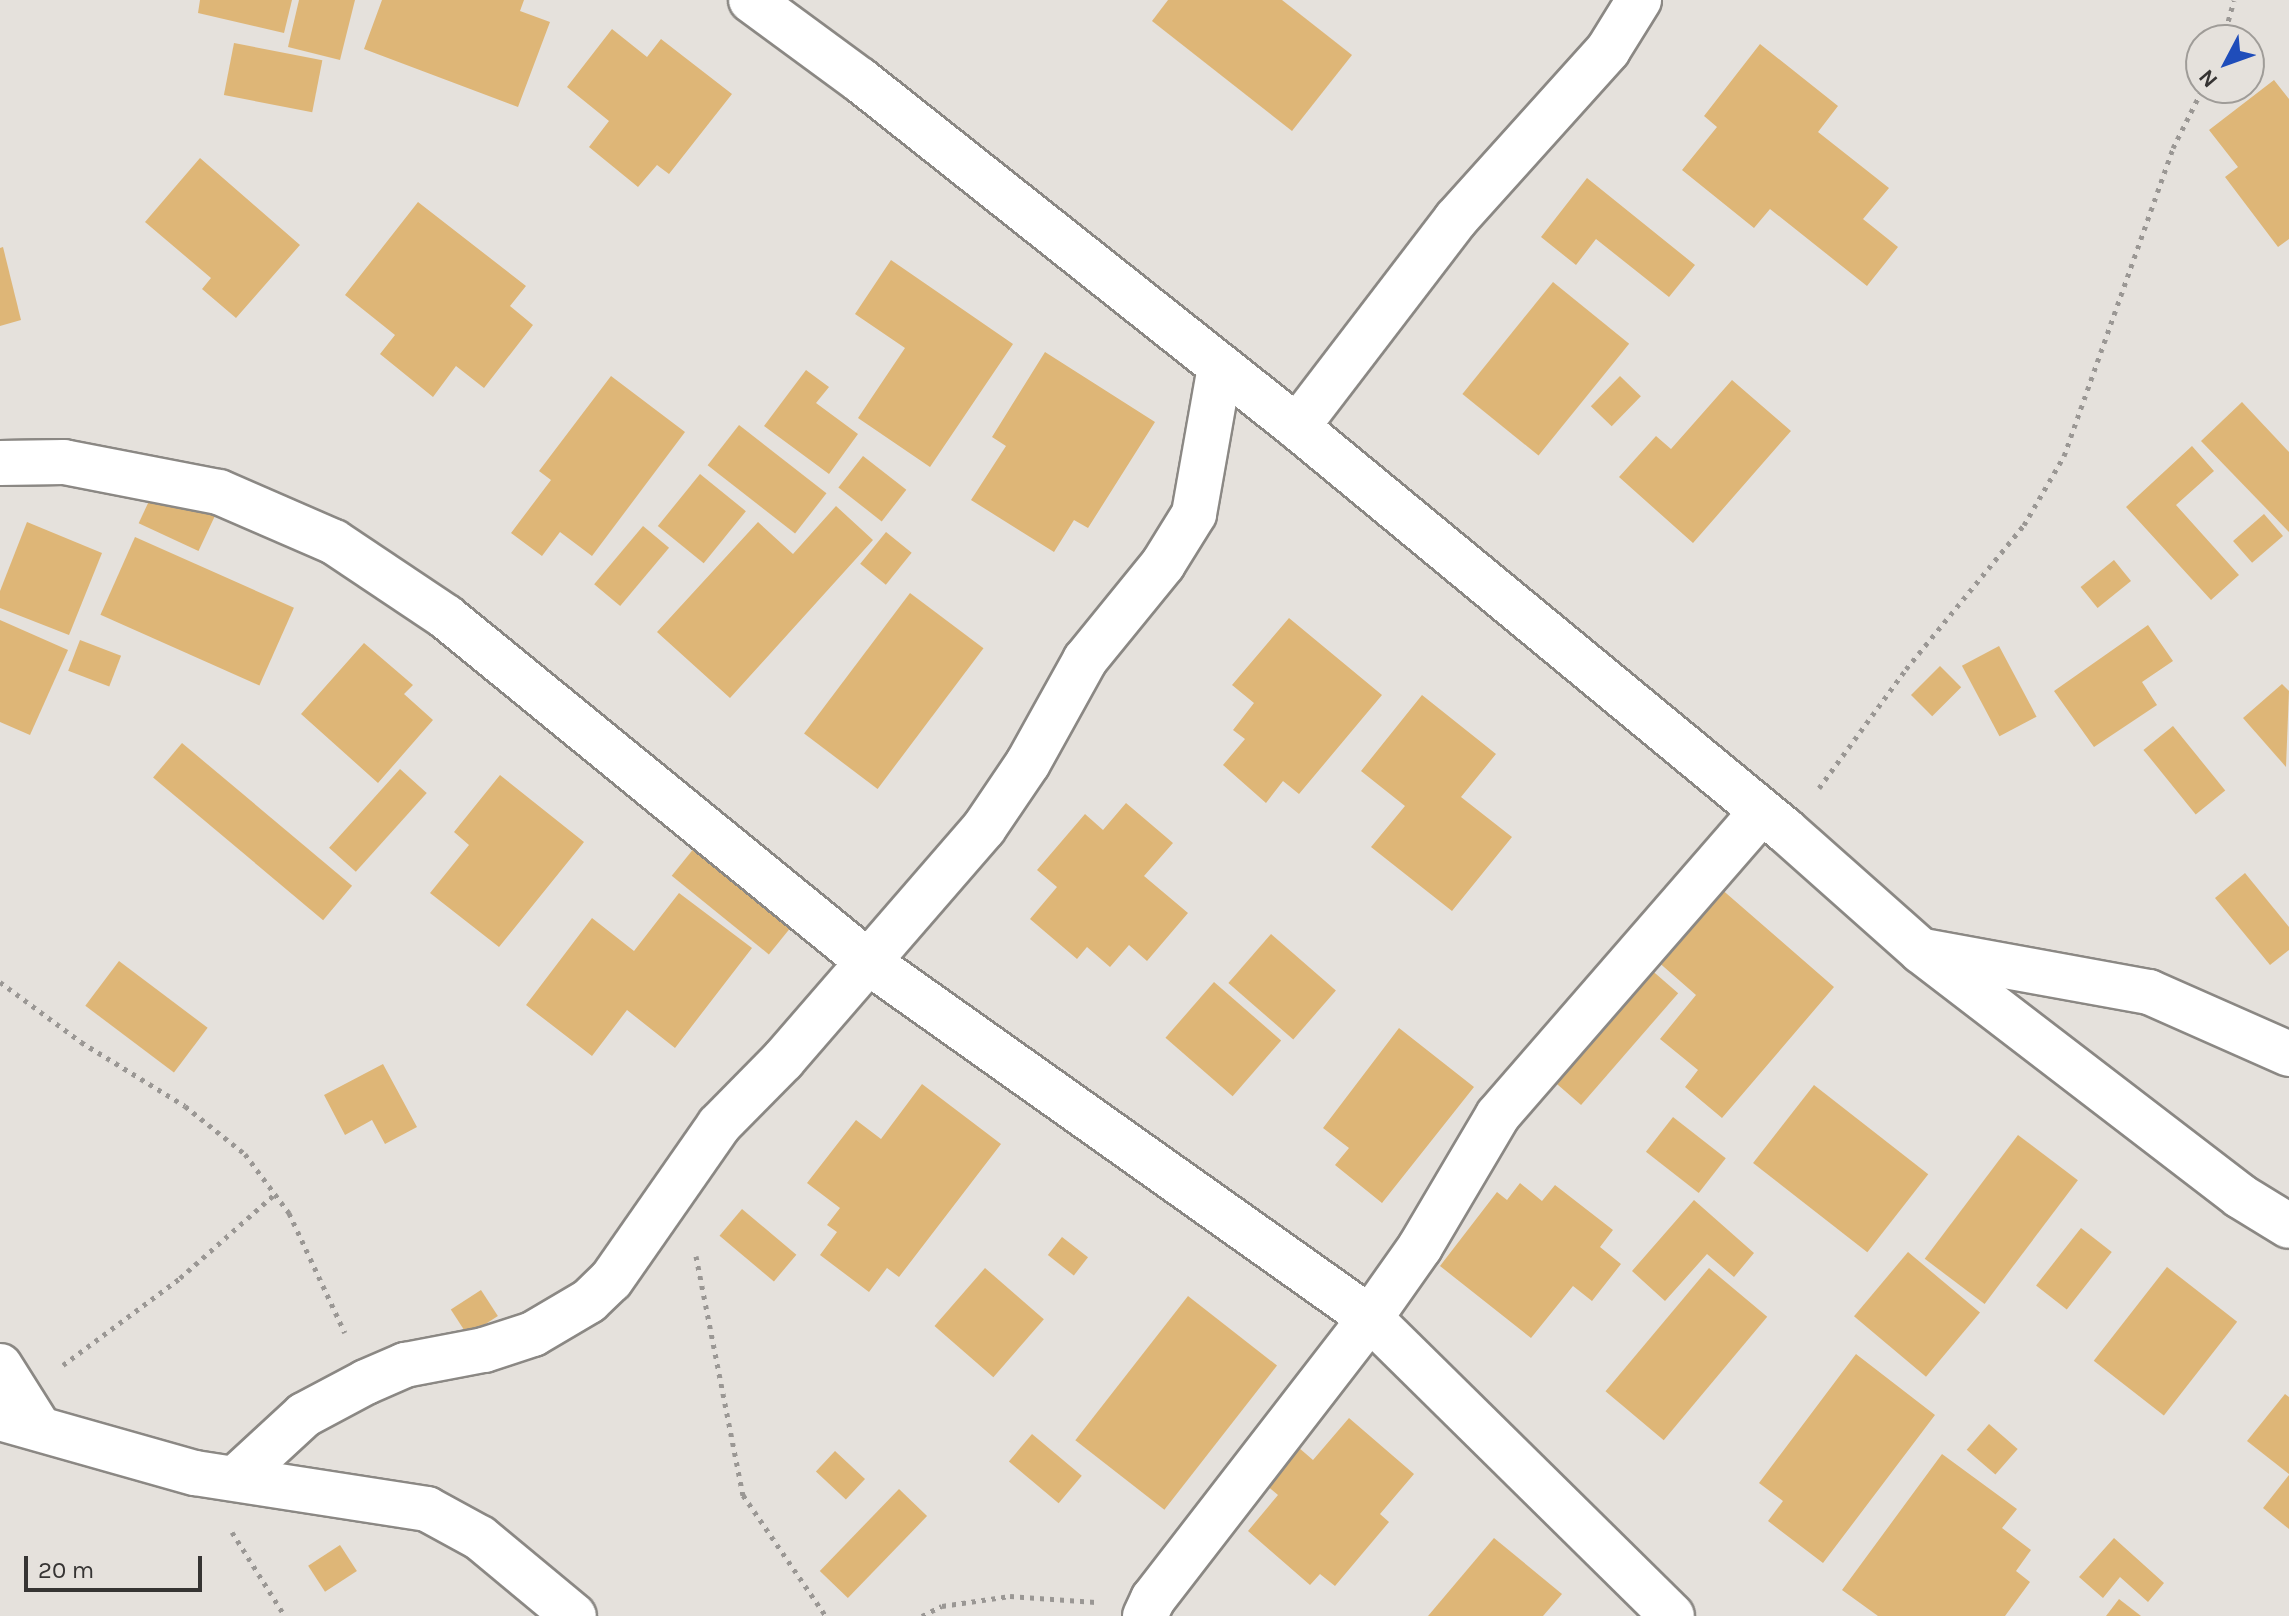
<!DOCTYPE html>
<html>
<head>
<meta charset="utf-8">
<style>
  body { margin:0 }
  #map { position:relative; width:2289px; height:1616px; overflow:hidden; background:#e5e1dc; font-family:Karla,sans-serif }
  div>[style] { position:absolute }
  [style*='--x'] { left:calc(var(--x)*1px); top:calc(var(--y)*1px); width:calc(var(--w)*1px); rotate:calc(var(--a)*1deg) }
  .building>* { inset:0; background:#deb677; transform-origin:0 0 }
  .path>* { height:5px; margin-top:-2.5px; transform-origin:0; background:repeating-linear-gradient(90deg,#9a9794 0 4px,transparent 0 10px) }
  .roads { filter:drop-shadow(2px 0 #8b8884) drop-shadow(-2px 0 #8b8884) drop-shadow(0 2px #8b8884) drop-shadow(0 -2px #8b8884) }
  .minor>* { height:44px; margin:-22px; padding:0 22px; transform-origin:22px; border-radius:22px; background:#fff }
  span { translate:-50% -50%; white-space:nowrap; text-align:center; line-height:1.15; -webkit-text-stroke:6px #e5e1dc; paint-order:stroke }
  .north { position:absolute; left:2185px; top:24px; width:80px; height:80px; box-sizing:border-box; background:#e5e1dc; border:2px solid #9f9c98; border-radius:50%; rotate:229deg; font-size:22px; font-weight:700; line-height:32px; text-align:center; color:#363433 }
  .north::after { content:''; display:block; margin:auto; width:28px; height:36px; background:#1f4dba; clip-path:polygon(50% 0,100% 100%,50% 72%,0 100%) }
  .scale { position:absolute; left:24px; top:1556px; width:178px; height:36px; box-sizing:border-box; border:4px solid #363433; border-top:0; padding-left:10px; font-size:24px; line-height:28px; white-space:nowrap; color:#363433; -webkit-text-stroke:6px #e5e1dc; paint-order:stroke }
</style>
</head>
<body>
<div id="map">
  <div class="building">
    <i style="clip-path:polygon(200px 0,292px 0,284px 33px,198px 13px)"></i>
    <i style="clip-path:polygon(299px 0,355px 0,340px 60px,288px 47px)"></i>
    <i style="clip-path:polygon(382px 0,524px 0,520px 11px,550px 22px,518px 107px,364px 49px)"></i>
    <i style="clip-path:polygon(1168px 0,1282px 0,1352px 55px,1292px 131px,1152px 21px)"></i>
    <i style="clip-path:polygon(612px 29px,647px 57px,661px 39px,732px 94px,669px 174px,657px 165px,638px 187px,589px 147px,609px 121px,567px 87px)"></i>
    <i style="left:234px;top:43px;width:90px;height:53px;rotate:11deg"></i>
    <i style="clip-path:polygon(1760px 44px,1838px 106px,1818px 132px,1889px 188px,1863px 219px,1898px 247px,1867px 286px,1770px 209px,1754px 228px,1682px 170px,1717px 127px,1704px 116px)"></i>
    <i style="clip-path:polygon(2274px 80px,2289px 99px,2289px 239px,2278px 247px,2225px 177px,2238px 167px,2209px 130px)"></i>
    <i style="clip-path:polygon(200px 158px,300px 245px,236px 318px,202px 289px,211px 278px,145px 222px)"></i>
    <i style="clip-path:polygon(1587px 178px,1695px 265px,1669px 297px,1596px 239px,1576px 265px,1541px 237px)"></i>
    <i style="clip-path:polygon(418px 202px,526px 286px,510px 306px,533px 325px,484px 388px,456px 366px,433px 397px,380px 354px,395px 335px,345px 295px)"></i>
    <i style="clip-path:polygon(3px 247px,21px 320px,0 326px,0 248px)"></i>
    <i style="clip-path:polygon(891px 260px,1013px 344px,930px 467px,858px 418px,905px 348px,855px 314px)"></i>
    <i style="left:1553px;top:282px;width:98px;height:144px;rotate:39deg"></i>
    <i style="clip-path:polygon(1045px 352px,1155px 422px,1088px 528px,1074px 520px,1054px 552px,971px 500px,1006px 446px,992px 437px)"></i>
    <i style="clip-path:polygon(806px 370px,829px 387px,816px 403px,858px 434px,829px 474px,764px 426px)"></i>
    <i style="clip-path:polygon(611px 376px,685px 432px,592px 556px,560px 532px,542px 556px,511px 533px,551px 480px,539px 471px)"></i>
    <i style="left:1620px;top:376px;width:29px;height:42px;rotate:44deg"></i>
    <i style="clip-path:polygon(1732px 380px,1791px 431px,1693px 543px,1619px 477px,1656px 436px,1671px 449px)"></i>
    <i style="clip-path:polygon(2242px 402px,2289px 452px,2289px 532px,2201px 441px)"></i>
    <i style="left:739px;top:425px;width:111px;height:51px;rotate:38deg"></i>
    <i style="clip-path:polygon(2192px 446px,2214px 471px,2176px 505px,2239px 575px,2211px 600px,2126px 507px)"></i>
    <i style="left:863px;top:456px;width:55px;height:40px;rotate:38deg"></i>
    <i style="left:700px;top:474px;width:59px;height:67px;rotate:39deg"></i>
    <i style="left:156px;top:486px;width:66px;height:41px;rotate:25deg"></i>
    <i style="clip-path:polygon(836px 506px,873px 540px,730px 698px,657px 632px,758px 522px,793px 554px)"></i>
    <i style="left:2264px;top:514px;width:29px;height:41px;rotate:49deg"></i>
    <i style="clip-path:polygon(27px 522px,102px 553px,69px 635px,0 608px,0 591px)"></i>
    <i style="left:643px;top:526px;width:34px;height:76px;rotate:40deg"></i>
    <i style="left:886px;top:532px;width:33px;height:41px;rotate:39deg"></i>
    <i style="left:135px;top:537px;width:174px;height:85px;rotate:24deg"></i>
    <i style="left:2114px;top:560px;width:27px;height:43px;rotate:51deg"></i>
    <i style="left:910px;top:593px;width:92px;height:176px;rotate:37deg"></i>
    <i style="clip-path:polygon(1289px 618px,1382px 695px,1299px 794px,1283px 781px,1266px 803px,1223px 765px,1245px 739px,1233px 730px,1254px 703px,1232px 685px)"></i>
    <i style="clip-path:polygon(0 620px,68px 650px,30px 735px,0 722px)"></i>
    <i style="clip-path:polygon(2148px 625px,2173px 661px,2142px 682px,2157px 705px,2094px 747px,2054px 691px)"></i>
    <i style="left:80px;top:640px;width:44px;height:33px;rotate:21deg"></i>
    <i style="clip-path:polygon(364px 643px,413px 685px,404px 694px,433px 720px,378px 783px,301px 714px)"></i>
    <i style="left:1999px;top:646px;width:80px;height:42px;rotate:62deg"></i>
    <i style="left:1940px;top:666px;width:30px;height:41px;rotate:45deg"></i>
    <i style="clip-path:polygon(2282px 684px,2289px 691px,2286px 767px,2243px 718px)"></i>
    <i style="clip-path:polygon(1422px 695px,1496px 754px,1461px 797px,1512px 837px,1452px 911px,1371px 847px,1405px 806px,1361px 771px)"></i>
    <i style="left:2173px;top:726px;width:83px;height:38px;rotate:51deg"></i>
    <i style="left:182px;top:743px;width:222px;height:45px;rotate:40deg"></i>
    <i style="left:400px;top:769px;width:36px;height:106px;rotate:42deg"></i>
    <i style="clip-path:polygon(500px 775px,584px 842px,499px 947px,430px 893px,469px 845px,454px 832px)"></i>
    <i style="clip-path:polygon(1126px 803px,1173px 843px,1144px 876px,1188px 913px,1147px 961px,1129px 945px,1110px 967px,1087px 947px,1077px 959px,1030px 919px,1057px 887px,1037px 870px,1085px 814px,1103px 830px)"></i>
    <i style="left:695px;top:847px;width:125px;height:37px;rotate:39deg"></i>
    <i style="clip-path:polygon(2245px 873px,2289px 927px,2289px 950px,2270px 965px,2215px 898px)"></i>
    <i style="clip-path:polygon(1719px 887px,1834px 987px,1722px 1118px,1685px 1087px,1698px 1070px,1660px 1039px,1696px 995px,1656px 960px)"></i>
    <i style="clip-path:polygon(679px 893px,752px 948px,675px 1048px,627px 1010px,592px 1056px,526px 1005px,592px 918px,634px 951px)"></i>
    <i style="left:1271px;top:934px;width:86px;height:65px;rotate:41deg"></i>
    <i style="left:119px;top:961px;width:111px;height:56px;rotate:37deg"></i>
    <i style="left:1648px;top:967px;width:40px;height:148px;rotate:41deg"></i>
    <i style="left:1214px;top:982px;width:89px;height:74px;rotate:41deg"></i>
    <i style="clip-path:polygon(1399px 1028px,1474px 1087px,1382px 1203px,1335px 1165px,1349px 1148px,1323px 1128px)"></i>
    <i style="clip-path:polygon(383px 1064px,417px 1127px,385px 1144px,372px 1120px,345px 1135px,324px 1095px)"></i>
    <i style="clip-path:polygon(922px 1084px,1001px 1144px,899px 1277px,887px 1268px,869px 1292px,820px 1255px,837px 1232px,827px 1225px,840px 1208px,807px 1183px,856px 1120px,881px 1139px)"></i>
    <i style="left:1814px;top:1085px;width:145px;height:99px;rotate:38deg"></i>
    <i style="left:1673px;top:1117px;width:67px;height:44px;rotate:38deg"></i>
    <i style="left:2018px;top:1135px;width:75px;height:155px;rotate:37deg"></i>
    <i style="clip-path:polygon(1520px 1183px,1542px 1201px,1555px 1185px,1613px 1230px,1600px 1247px,1621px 1264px,1592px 1301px,1573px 1286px,1531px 1338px,1440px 1266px,1497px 1192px,1507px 1200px)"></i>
    <i style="clip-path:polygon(1694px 1200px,1754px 1253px,1734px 1277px,1707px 1254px,1665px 1301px,1632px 1271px)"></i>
    <i style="left:742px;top:1209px;width:71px;height:35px;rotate:40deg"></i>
    <i style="left:2081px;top:1228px;width:39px;height:73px;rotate:38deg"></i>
    <i style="left:1062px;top:1237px;width:33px;height:23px;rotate:38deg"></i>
    <i style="left:1908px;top:1252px;width:94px;height:84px;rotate:40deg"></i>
    <i style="left:2167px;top:1267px;width:89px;height:119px;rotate:38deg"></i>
    <i style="left:985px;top:1268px;width:78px;height:77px;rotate:41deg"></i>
    <i style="left:1709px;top:1268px;width:76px;height:161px;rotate:40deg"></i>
    <i style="left:481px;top:1290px;width:31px;height:36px;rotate:57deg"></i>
    <i style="left:1188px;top:1296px;width:113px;height:183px;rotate:38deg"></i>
    <i style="clip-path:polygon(1856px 1354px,1935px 1415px,1823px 1563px,1768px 1521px,1783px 1501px,1759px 1483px)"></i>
    <i style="clip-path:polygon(2285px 1394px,2289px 1397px,2289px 1474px,2247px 1441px)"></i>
    <i style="clip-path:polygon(1349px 1418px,1414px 1474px,1380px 1514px,1389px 1522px,1335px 1586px,1320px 1574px,1310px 1585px,1248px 1531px,1278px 1495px,1258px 1478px,1291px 1441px,1313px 1460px)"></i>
    <i style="left:1989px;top:1424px;width:38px;height:34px;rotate:41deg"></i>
    <i style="left:1032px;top:1434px;width:65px;height:36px;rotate:40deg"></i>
    <i style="left:835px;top:1451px;width:41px;height:28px;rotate:43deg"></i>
    <i style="clip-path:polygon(1942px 1454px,2017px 1509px,2002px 1528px,2031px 1550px,2016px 1571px,2030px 1582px,2005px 1616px,1878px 1616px,1842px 1590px)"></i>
    <i style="clip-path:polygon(2289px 1475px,2289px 1529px,2263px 1508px)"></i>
    <i style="left:899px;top:1489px;width:39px;height:114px;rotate:44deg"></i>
    <i style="clip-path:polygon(1494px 1538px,1562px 1594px,1543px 1616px,1428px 1616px)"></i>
    <i style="clip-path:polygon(2114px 1538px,2164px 1583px,2148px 1602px,2120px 1577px,2103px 1598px,2079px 1577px)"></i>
    <i style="left:340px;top:1545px;width:31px;height:38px;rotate:57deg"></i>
    <i style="clip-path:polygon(2119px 1599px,2141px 1616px,2106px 1616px)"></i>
  </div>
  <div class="path">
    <i style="--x:2223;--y:40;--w:41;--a:-74.6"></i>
    <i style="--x:1819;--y:788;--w:147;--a:-53.8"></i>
    <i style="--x:1906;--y:669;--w:186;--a:-50.7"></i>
    <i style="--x:2024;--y:525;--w:80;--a:-59.9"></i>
    <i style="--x:2064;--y:456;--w:327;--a:-70.5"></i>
    <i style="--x:2173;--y:148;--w:67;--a:-63.4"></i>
    <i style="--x:0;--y:982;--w:101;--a:36.5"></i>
    <i style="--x:81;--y:1042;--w:122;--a:31.6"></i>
    <i style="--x:185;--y:1106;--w:77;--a:38.7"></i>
    <i style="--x:245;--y:1154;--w:74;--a:53.3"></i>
    <i style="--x:289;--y:1213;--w:132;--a:65"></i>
    <i style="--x:696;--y:1256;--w:244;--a:78.9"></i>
    <i style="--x:743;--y:1495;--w:147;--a:55.6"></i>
    <i style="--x:63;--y:1365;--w:146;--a:-36.6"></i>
    <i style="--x:180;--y:1278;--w:128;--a:-41.5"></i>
    <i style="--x:232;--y:1532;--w:99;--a:57.8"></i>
    <i style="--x:922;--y:1616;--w:22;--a:-27"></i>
    <i style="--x:942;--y:1606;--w:69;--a:-8.4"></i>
    <i style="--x:1010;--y:1596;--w:86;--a:4"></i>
  </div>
  <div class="roads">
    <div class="minor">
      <i style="--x:751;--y:0;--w:135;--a:36.3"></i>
      <i style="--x:860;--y:80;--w:558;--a:38.45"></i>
      <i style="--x:1297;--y:427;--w:634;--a:39.56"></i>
      <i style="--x:1786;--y:831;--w:181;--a:41.6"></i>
      <i style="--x:1921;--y:951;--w:402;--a:37.5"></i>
      <i style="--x:2240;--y:1196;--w:57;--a:31.5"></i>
      <i style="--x:1297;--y:427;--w:262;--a:-52.6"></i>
      <i style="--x:1456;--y:219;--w:227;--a:-48"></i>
      <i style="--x:1608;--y:50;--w:59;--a:-58.2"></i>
      <i style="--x:0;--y:463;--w:64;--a:-0.9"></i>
      <i style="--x:64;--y:462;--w:158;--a:11"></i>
      <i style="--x:219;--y:492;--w:125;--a:23.5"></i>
      <i style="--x:334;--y:542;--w:135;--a:33.8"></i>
      <i style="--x:446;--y:617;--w:544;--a:39.25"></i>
      <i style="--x:867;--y:961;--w:617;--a:35.36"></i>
      <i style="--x:1370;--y:1318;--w:424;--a:44.6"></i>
      <i style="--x:1923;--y:951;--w:230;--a:10.3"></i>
      <i style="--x:2149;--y:992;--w:153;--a:23.9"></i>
      <i style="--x:0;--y:1366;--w:73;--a:57.8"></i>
      <i style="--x:0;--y:1418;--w:203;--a:15.8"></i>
      <i style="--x:195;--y:1473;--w:235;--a:8.8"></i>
      <i style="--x:427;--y:1509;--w:60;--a:28.7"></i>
      <i style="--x:480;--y:1538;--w:122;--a:39.7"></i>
      <i style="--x:238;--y:1476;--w:90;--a:-42.7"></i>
      <i style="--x:304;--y:1415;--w:70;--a:-28"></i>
      <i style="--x:366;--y:1382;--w:43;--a:-23.6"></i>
      <i style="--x:405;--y:1365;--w:80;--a:-10.8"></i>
      <i style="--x:484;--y:1350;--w:52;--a:-18.1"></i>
      <i style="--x:533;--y:1334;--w:65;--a:-30.5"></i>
      <i style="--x:589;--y:1301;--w:30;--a:-44"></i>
      <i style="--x:611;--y:1280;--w:189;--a:-55.1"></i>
      <i style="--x:719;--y:1125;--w:91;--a:-45.4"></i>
      <i style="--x:783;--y:1060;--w:307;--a:-49.1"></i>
      <i style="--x:984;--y:828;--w:78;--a:-55.9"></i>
      <i style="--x:1028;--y:763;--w:118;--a:-61"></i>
      <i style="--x:1085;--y:660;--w:124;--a:-50.9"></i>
      <i style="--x:1163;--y:564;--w:59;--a:-58.2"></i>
      <i style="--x:1194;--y:514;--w:149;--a:-80"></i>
      <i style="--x:1145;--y:1616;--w:19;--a:-65"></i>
      <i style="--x:1153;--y:1599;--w:355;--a:-52.3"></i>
      <i style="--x:1370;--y:1318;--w:87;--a:-54.8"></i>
      <i style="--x:1420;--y:1247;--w:153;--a:-59.4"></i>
      <i style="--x:1498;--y:1115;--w:401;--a:-49"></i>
    </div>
  </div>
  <div class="north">N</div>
  <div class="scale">20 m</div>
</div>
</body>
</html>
